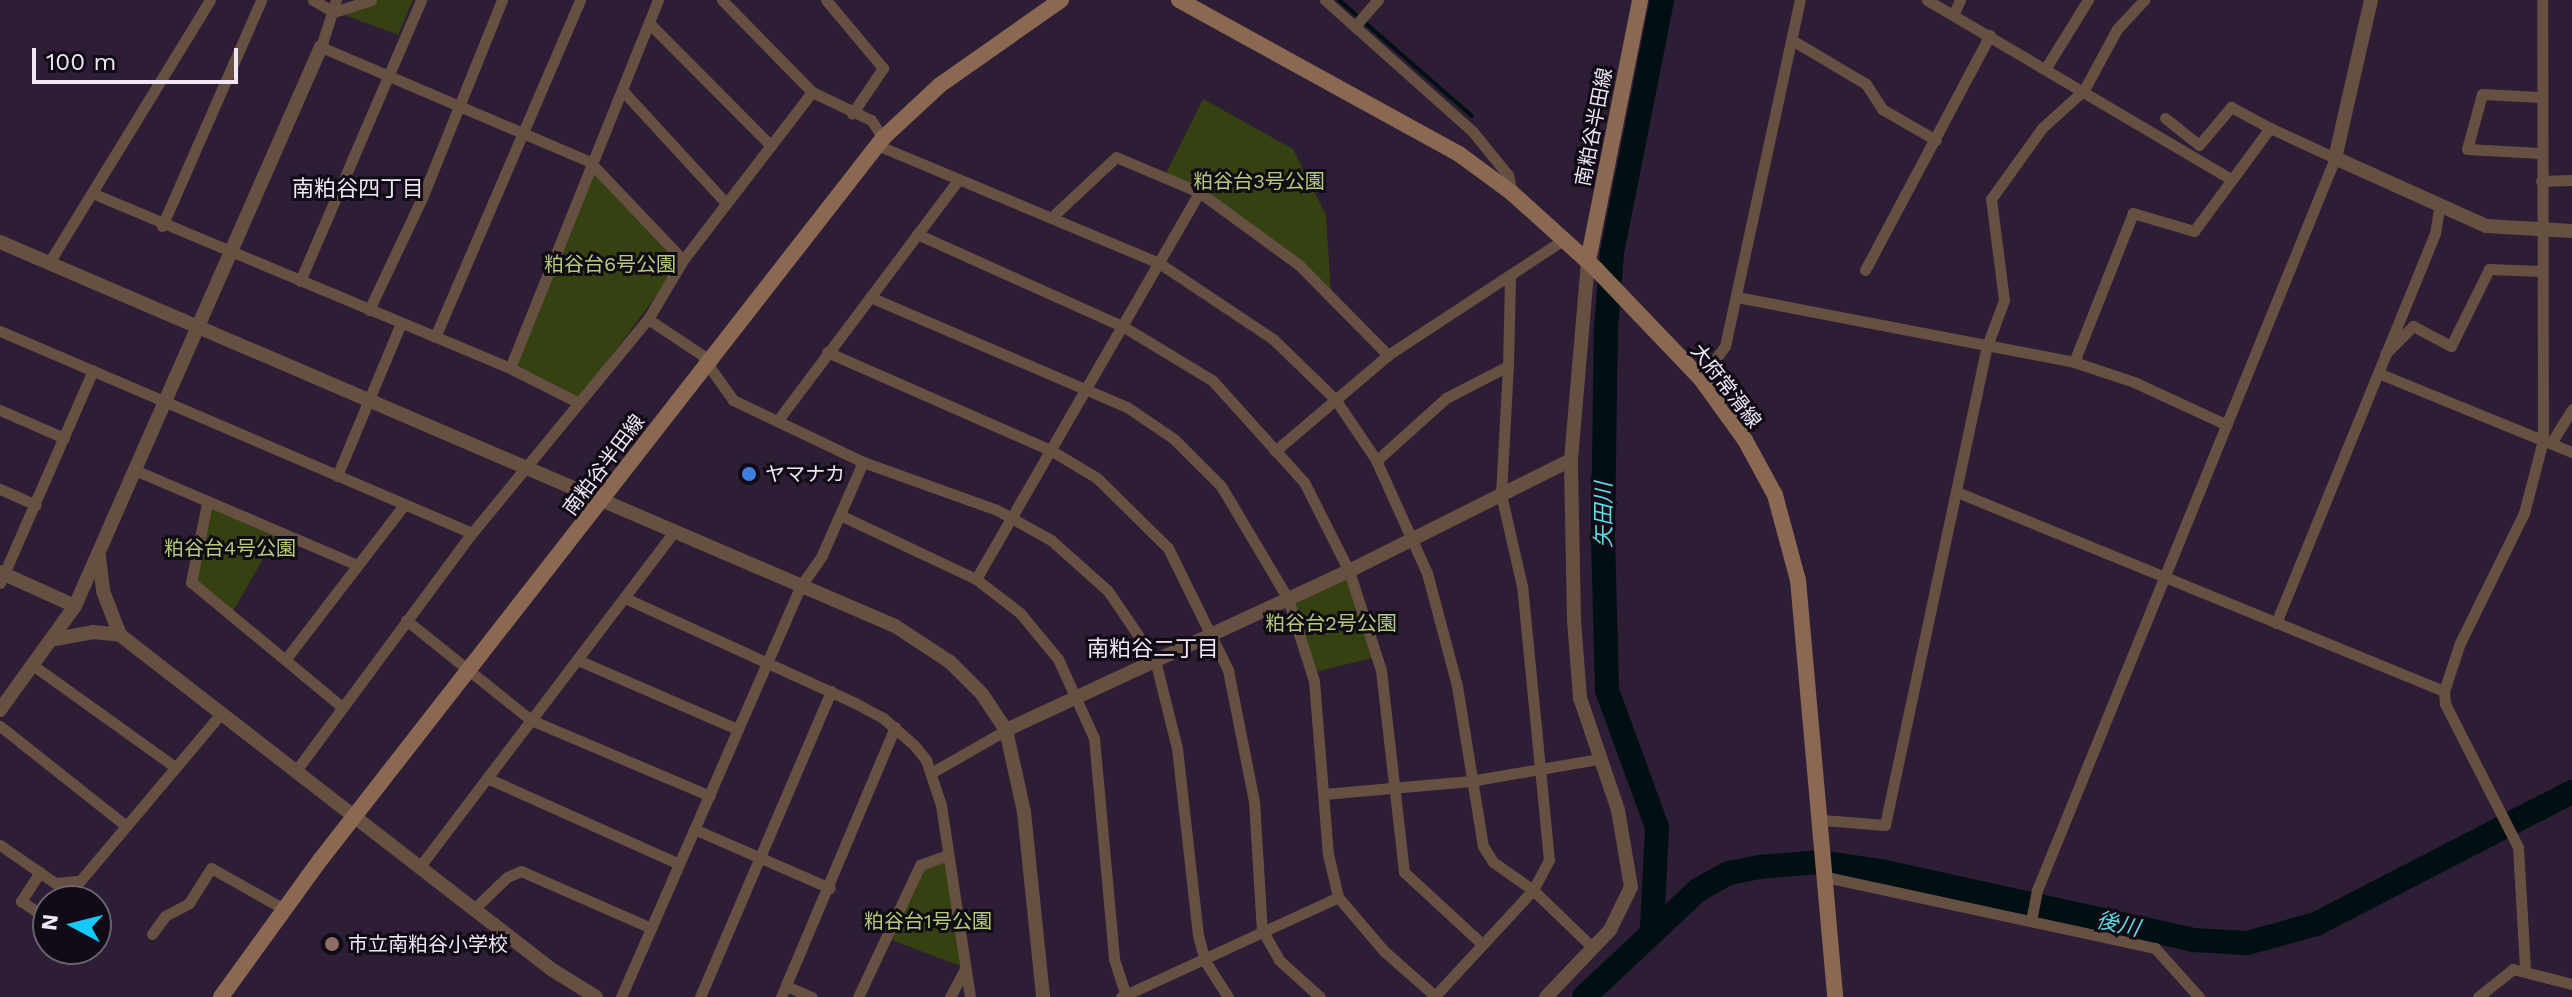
<!DOCTYPE html>
<html>
<head>
<meta charset="utf-8">
<style>
  body { margin:0 }
  #map { position:relative; width:2572px; height:997px; overflow:hidden; background:#2d1d35; font-family:"Work Sans","Noto Sans JP",sans-serif }
  div>[style] { position:absolute }
  [style*='--x'] { left:calc(var(--x)*1px); top:calc(var(--y)*1px); width:calc(var(--w)*1px); rotate:calc(var(--a)*1deg) }
  .green>* { inset:0; background:#354111 }
  .stream>* { height:4px; margin:-2px; padding:0 2px; transform-origin:2px; border-radius:2px; background:#001012 }
  .river>* { height:24px; margin:-12px; padding:0 12px; transform-origin:12px; border-radius:12px; background:#001012 }
  .minor>* { height:11px; margin:-5.5px; padding:0 5.5px; transform-origin:5.5px; border-radius:5.5px; background:#665042 }
  .tertiary>* { height:14px; margin:-7px; padding:0 7px; transform-origin:7px; border-radius:7px; background:#665042 }
  .secondary>* { height:16px; margin:-8px; padding:0 8px; transform-origin:8px; border-radius:8px; background:#8a6851 }
  .dots>* { width:22px; height:22px; translate:-50% -50%; box-sizing:border-box; border:4px solid #110b15; border-radius:50% }
  span { translate:-50% -50%; white-space:nowrap; text-align:center; line-height:1.15; -webkit-text-stroke:6px #110b15; paint-order:stroke }
  .street-label { font-size:20px; color:#f0e6f6 }
  .park-label { font-size:20px; color:#b5cd7a }
  .poi-label { font-size:20px; color:#f0e6f6 }
  .left { translate:0 -50%; text-align:left }
  .neighbourhood-label { font-size:22px; color:#f0e6f6 }
  .water-label { font-size:22px; color:#5cdbe5; font-style:italic }
  .north { position:absolute; left:32px; top:885px; width:80px; height:80px; box-sizing:border-box; background:#110b15; border:2px solid #6a636f; border-radius:50%; rotate:277deg; font-size:22px; font-weight:700; line-height:32px; text-align:center; color:#f0e6f6 }
  .north::after { content:''; display:block; margin:auto; width:28px; height:36px; background:#15cafb; clip-path:polygon(50% 0,100% 100%,50% 72%,0 100%) }
  .scale { position:absolute; left:32px; top:48px; width:206px; height:36px; box-sizing:border-box; border:4px solid #f0e6f6; border-top:0; padding-left:10px; font-size:24px; line-height:28px; white-space:nowrap; color:#f0e6f6; -webkit-text-stroke:6px #110b15; paint-order:stroke }
</style>
</head>
<body>
<div id="map">
  <div class="green">
    <i style="clip-path:polygon(378px 0,413px 0,398px 35px,342px 14px)"></i>
    <i style="clip-path:polygon(1203px 99px,1293px 149px,1326px 215px,1331px 295px,1199px 192px,1164px 177px)"></i>
    <i style="clip-path:polygon(590px 162px,683px 260px,577px 402px,510px 368px)"></i>
    <i style="clip-path:polygon(207px 503px,278px 532px,230px 617px,191px 582px)"></i>
    <i style="clip-path:polygon(1349px 571px,1376px 657px,1311px 673px,1288px 599px)"></i>
    <i style="clip-path:polygon(948px 855px,965px 968px,887px 938px,920px 865px)"></i>
  </div>
  <div class="stream">
    <i style="--x:1339;--y:0;--w:176;--a:41.1"></i>
  </div>
  <div class="river">
    <i style="--x:1652;--y:927;--w:100;--a:-87.1"></i>
    <i style="--x:1657;--y:827;--w:146;--a:-110.1"></i>
    <i style="--x:1607;--y:690;--w:157;--a:-91.5"></i>
    <i style="--x:1603;--y:533;--w:205;--a:-89.2"></i>
    <i style="--x:1606;--y:328;--w:75;--a:-85.4"></i>
    <i style="--x:1612;--y:253;--w:258;--a:-78.8"></i>
    <i style="--x:1584;--y:997;--w:156;--a:-43.2"></i>
    <i style="--x:1698;--y:890;--w:35;--a:-29"></i>
    <i style="--x:1729;--y:873;--w:31;--a:-11"></i>
    <i style="--x:1759;--y:867;--w:61;--a:-4.7"></i>
    <i style="--x:1820;--y:862;--w:66;--a:8.7"></i>
    <i style="--x:1885;--y:872;--w:315;--a:12.4"></i>
    <i style="--x:2193;--y:940;--w:54;--a:3.2"></i>
    <i style="--x:2247;--y:943;--w:72;--a:-15.4"></i>
    <i style="--x:2316;--y:924;--w:288;--a:-27.3"></i>
  </div>
  <div class="minor">
    <i style="--x:313;--y:0;--w:24;--a:30"></i>
    <i style="--x:334;--y:12;--w:39;--a:-18"></i>
    <i style="--x:336;--y:0;--w:49;--a:107.7"></i>
    <i style="--x:321;--y:47;--w:293;--a:23.1"></i>
    <i style="--x:590;--y:162;--w:135;--a:46.5"></i>
    <i style="--x:722;--y:0;--w:129;--a:45.6"></i>
    <i style="--x:826;--y:0;--w:89;--a:50"></i>
    <i style="--x:883;--y:68;--w:55;--a:124"></i>
    <i style="--x:1325;--y:0;--w:198;--a:41.7"></i>
    <i style="--x:1473;--y:132;--w:55;--a:50.9"></i>
    <i style="--x:1508;--y:175;--w:17;--a:77"></i>
    <i style="--x:1927;--y:0;--w:353;--a:30.5"></i>
    <i style="--x:1953;--y:15;--w:17;--a:-65"></i>
    <i style="--x:649;--y:23;--w:173;--a:45.2"></i>
    <i style="--x:1355;--y:26;--w:35;--a:-49"></i>
    <i style="--x:1792;--y:40;--w:86;--a:30.7"></i>
    <i style="--x:1866;--y:84;--w:30;--a:57"></i>
    <i style="--x:1882;--y:109;--w:62;--a:29.9"></i>
    <i style="--x:2047;--y:66;--w:78;--a:-58.2"></i>
    <i style="--x:622;--y:90;--w:152;--a:47.4"></i>
    <i style="--x:2165;--y:118;--w:43;--a:38.5"></i>
    <i style="--x:2199;--y:145;--w:50;--a:-49.9"></i>
    <i style="--x:2231;--y:107;--w:44;--a:28.3"></i>
    <i style="--x:877;--y:145;--w:306;--a:22.7"></i>
    <i style="--x:1159;--y:263;--w:137;--a:33.7"></i>
    <i style="--x:1273;--y:339;--w:86;--a:44.1"></i>
    <i style="--x:1335;--y:399;--w:71;--a:55.9"></i>
    <i style="--x:1375;--y:458;--w:126;--a:65.7"></i>
    <i style="--x:1427;--y:573;--w:117;--a:75.1"></i>
    <i style="--x:1457;--y:686;--w:162;--a:80.8"></i>
    <i style="--x:1483;--y:846;--w:19;--a:58"></i>
    <i style="--x:1493;--y:862;--w:49;--a:35"></i>
    <i style="--x:1533;--y:890;--w:83;--a:44"></i>
    <i style="--x:2540;--y:153;--w:73;--a:-176.9"></i>
    <i style="--x:2467;--y:149;--w:57;--a:-74.7"></i>
    <i style="--x:2482;--y:94;--w:58;--a:3"></i>
    <i style="--x:2541;--y:181;--w:31;--a:-2"></i>
    <i style="--x:92;--y:193;--w:453;--a:22.7"></i>
    <i style="--x:510;--y:368;--w:75;--a:26.9"></i>
    <i style="--x:1053;--y:216;--w:86;--a:-43.1"></i>
    <i style="--x:1116;--y:157;--w:90;--a:22.9"></i>
    <i style="--x:1199;--y:192;--w:124;--a:36.1"></i>
    <i style="--x:1299;--y:265;--w:127;--a:45.3"></i>
    <i style="--x:162;--y:226;--w:247;--a:-66.3"></i>
    <i style="--x:917;--y:234;--w:227;--a:24.2"></i>
    <i style="--x:1124;--y:327;--w:103;--a:31.1"></i>
    <i style="--x:1212;--y:380;--w:137;--a:48"></i>
    <i style="--x:1304;--y:482;--w:100;--a:63.2"></i>
    <i style="--x:1349;--y:571;--w:104;--a:72.1"></i>
    <i style="--x:1381;--y:670;--w:203;--a:83.5"></i>
    <i style="--x:1404;--y:872;--w:106;--a:42.7"></i>
    <i style="--x:50;--y:261;--w:306;--a:-58.5"></i>
    <i style="--x:1865;--y:270;--w:266;--a:-62"></i>
    <i style="--x:300;--y:281;--w:306;--a:-66.7"></i>
    <i style="--x:870;--y:297;--w:280;--a:23.2"></i>
    <i style="--x:1127;--y:407;--w:57;--a:34.2"></i>
    <i style="--x:1174;--y:439;--w:66;--a:45"></i>
    <i style="--x:1221;--y:486;--w:131;--a:59.3"></i>
    <i style="--x:1288;--y:599;--w:86;--a:72.4"></i>
    <i style="--x:1314;--y:681;--w:174;--a:85.4"></i>
    <i style="--x:1328;--y:854;--w:44;--a:76.9"></i>
    <i style="--x:1338;--y:897;--w:71;--a:49.6"></i>
    <i style="--x:1384;--y:951;--w:68;--a:41.4"></i>
    <i style="--x:1737;--y:297;--w:343;--a:10.9"></i>
    <i style="--x:2074;--y:362;--w:63;--a:18.4"></i>
    <i style="--x:2134;--y:382;--w:102;--a:24.8"></i>
    <i style="--x:369;--y:310;--w:124;--a:-64.7"></i>
    <i style="--x:422;--y:198;--w:214;--a:-68"></i>
    <i style="--x:648;--y:319;--w:72;--a:33.7"></i>
    <i style="--x:0;--y:331;--w:513;--a:23.17"></i>
    <i style="--x:435;--y:337;--w:367;--a:-66.7"></i>
    <i style="--x:827;--y:352;--w:246;--a:23.7"></i>
    <i style="--x:1052;--y:451;--w:52;--a:31"></i>
    <i style="--x:1097;--y:478;--w:100;--a:44.6"></i>
    <i style="--x:1168;--y:548;--w:136;--a:63.8"></i>
    <i style="--x:1228;--y:670;--w:134;--a:78.8"></i>
    <i style="--x:1254;--y:801;--w:129;--a:86.5"></i>
    <i style="--x:1262;--y:930;--w:34;--a:60"></i>
    <i style="--x:1279;--y:960;--w:55;--a:42.1"></i>
    <i style="--x:2385;--y:354;--w:40;--a:-45"></i>
    <i style="--x:2413;--y:326;--w:43;--a:27.8"></i>
    <i style="--x:2451;--y:346;--w:86;--a:-63.7"></i>
    <i style="--x:2489;--y:269;--w:52;--a:2.2"></i>
    <i style="--x:706;--y:362;--w:47;--a:54.6"></i>
    <i style="--x:733;--y:400;--w:144;--a:25.5"></i>
    <i style="--x:863;--y:462;--w:142;--a:19.7"></i>
    <i style="--x:997;--y:510;--w:62;--a:29.1"></i>
    <i style="--x:1051;--y:540;--w:76;--a:41.8"></i>
    <i style="--x:1108;--y:591;--w:83;--a:55.7"></i>
    <i style="--x:1155;--y:660;--w:91;--a:76"></i>
    <i style="--x:1177;--y:748;--w:188;--a:83.6"></i>
    <i style="--x:1198;--y:935;--w:27;--a:75"></i>
    <i style="--x:1205;--y:961;--w:43;--a:57.4"></i>
    <i style="--x:510;--y:368;--w:397;--a:-68.1"></i>
    <i style="--x:2378;--y:373;--w:209;--a:22.2"></i>
    <i style="--x:1701;--y:379;--w:41;--a:-54"></i>
    <i style="--x:1725;--y:346;--w:354;--a:-77.8"></i>
    <i style="--x:0;--y:410;--w:70;--a:23.6"></i>
    <i style="--x:778;--y:420;--w:301;--a:-53.1"></i>
    <i style="--x:2551;--y:443;--w:40;--a:-58"></i>
    <i style="--x:1275;--y:451;--w:148;--a:-40.3"></i>
    <i style="--x:1388;--y:355;--w:209;--a:-33.3"></i>
    <i style="--x:1376;--y:461;--w:94;--a:-42"></i>
    <i style="--x:1446;--y:398;--w:70;--a:-27.3"></i>
    <i style="--x:1508;--y:366;--w:89;--a:-88.7"></i>
    <i style="--x:137;--y:471;--w:237;--a:23.1"></i>
    <i style="--x:337;--y:476;--w:166;--a:-67.3"></i>
    <i style="--x:0;--y:489;--w:39;--a:24"></i>
    <i style="--x:1957;--y:492;--w:526;--a:22.23"></i>
    <i style="--x:207;--y:503;--w:81;--a:101.4"></i>
    <i style="--x:191;--y:582;--w:196;--a:39.6"></i>
    <i style="--x:840;--y:515;--w:150;--a:25.2"></i>
    <i style="--x:976;--y:579;--w:56;--a:37.7"></i>
    <i style="--x:1020;--y:613;--w:60;--a:50.4"></i>
    <i style="--x:1058;--y:659;--w:87;--a:65.5"></i>
    <i style="--x:1094;--y:738;--w:222;--a:84.8"></i>
    <i style="--x:1114;--y:959;--w:40;--a:72"></i>
    <i style="--x:976;--y:579;--w:447;--a:-60"></i>
    <i style="--x:0;--y:583;--w:232;--a:-66.4"></i>
    <i style="--x:625;--y:598;--w:253;--a:24.5"></i>
    <i style="--x:855;--y:703;--w:32;--a:28"></i>
    <i style="--x:883;--y:718;--w:41;--a:41.1"></i>
    <i style="--x:914;--y:745;--w:19;--a:51"></i>
    <i style="--x:926;--y:760;--w:47;--a:71.6"></i>
    <i style="--x:941;--y:805;--w:194;--a:81.4"></i>
    <i style="--x:406;--y:620;--w:160;--a:38.7"></i>
    <i style="--x:531;--y:720;--w:194;--a:23"></i>
    <i style="--x:2276;--y:623;--w:420;--a:-67.8"></i>
    <i style="--x:2435;--y:234;--w:25;--a:-81"></i>
    <i style="--x:285;--y:660;--w:195;--a:-52.5"></i>
    <i style="--x:580;--y:661;--w:171;--a:23.4"></i>
    <i style="--x:34;--y:666;--w:173;--a:35.6"></i>
    <i style="--x:0;--y:726;--w:161;--a:38.4"></i>
    <i style="--x:295;--y:772;--w:297;--a:-53.5"></i>
    <i style="--x:472;--y:533;--w:277;--a:-50.6"></i>
    <i style="--x:648;--y:319;--w:69;--a:-59.3"></i>
    <i style="--x:683;--y:260;--w:212;--a:-52.5"></i>
    <i style="--x:812;--y:92;--w:65;--a:25.4"></i>
    <i style="--x:871;--y:120;--w:22;--a:56"></i>
    <i style="--x:931;--y:773;--w:86;--a:-29.8"></i>
    <i style="--x:487;--y:778;--w:210;--a:24.1"></i>
    <i style="--x:1324;--y:794;--w:147;--a:-5.1"></i>
    <i style="--x:1470;--y:781;--w:131;--a:-9.7"></i>
    <i style="--x:1823;--y:820;--w:62;--a:4.6"></i>
    <i style="--x:1885;--y:825;--w:487;--a:-78"></i>
    <i style="--x:1986;--y:349;--w:52;--a:-69.8"></i>
    <i style="--x:2004;--y:300;--w:102;--a:-97.3"></i>
    <i style="--x:1991;--y:199;--w:87;--a:-54.3"></i>
    <i style="--x:2042;--y:128;--w:57;--a:-42.1"></i>
    <i style="--x:2084;--y:90;--w:69;--a:-61.6"></i>
    <i style="--x:2117;--y:29;--w:40;--a:-47"></i>
    <i style="--x:694;--y:829;--w:148;--a:23.5"></i>
    <i style="--x:0;--y:845;--w:67;--a:34.6"></i>
    <i style="--x:55;--y:883;--w:25;--a:-5"></i>
    <i style="--x:80;--y:881;--w:217;--a:-49.9"></i>
    <i style="--x:421;--y:865;--w:418;--a:-52.8"></i>
    <i style="--x:40;--y:872;--w:35;--a:123"></i>
    <i style="--x:21;--y:901;--w:32;--a:34"></i>
    <i style="--x:1826;--y:877;--w:337;--a:12.2"></i>
    <i style="--x:2155;--y:948;--w:66;--a:48.1"></i>
    <i style="--x:476;--y:907;--w:43;--a:-44.1"></i>
    <i style="--x:507;--y:877;--w:15;--a:-23"></i>
    <i style="--x:521;--y:871;--w:142;--a:23.7"></i>
    <i style="--x:2031;--y:921;--w:32;--a:-79"></i>
    <i style="--x:2037;--y:890;--w:790;--a:-67.85"></i>
    <i style="--x:2335;--y:158;--w:72;--a:-155.2"></i>
    <i style="--x:2270;--y:128;--w:128;--a:126.4"></i>
    <i style="--x:2194;--y:231;--w:64;--a:-163.6"></i>
    <i style="--x:2133;--y:213;--w:160;--a:111.6"></i>
    <i style="--x:152;--y:934;--w:22;--a:-54"></i>
    <i style="--x:165;--y:916;--w:27;--a:-28"></i>
    <i style="--x:189;--y:903;--w:41;--a:-57.8"></i>
    <i style="--x:211;--y:868;--w:84;--a:29.3"></i>
    <i style="--x:2525;--y:968;--w:121;--a:-93.3"></i>
    <i style="--x:2518;--y:847;--w:161;--a:-117"></i>
    <i style="--x:2445;--y:704;--w:13;--a:-94"></i>
    <i style="--x:2444;--y:691;--w:51;--a:-71.6"></i>
    <i style="--x:2460;--y:643;--w:145;--a:-63.8"></i>
    <i style="--x:2524;--y:513;--w:75;--a:-75.4"></i>
    <i style="--x:2543;--y:440;--w:440;--a:-90.1"></i>
    <i style="--x:786;--y:986;--w:28;--a:23"></i>
    <i style="--x:621;--y:997;--w:447;--a:-66.4"></i>
    <i style="--x:800;--y:587;--w:39;--a:-55"></i>
    <i style="--x:822;--y:555;--w:102;--a:-66.2"></i>
    <i style="--x:700;--y:997;--w:333;--a:-66.8"></i>
    <i style="--x:781;--y:997;--w:293;--a:-67.1"></i>
    <i style="--x:858;--y:997;--w:146;--a:-64.8"></i>
    <i style="--x:920;--y:865;--w:30;--a:-20"></i>
    <i style="--x:950;--y:997;--w:32;--a:-62"></i>
    <i style="--x:1121;--y:997;--w:239;--a:-24.7"></i>
    <i style="--x:1434;--y:997;--w:146;--a:-47.2"></i>
    <i style="--x:1533;--y:890;--w:34;--a:-62"></i>
    <i style="--x:1549;--y:860;--w:275;--a:-95.6"></i>
    <i style="--x:1522;--y:586;--w:94;--a:-102.9"></i>
    <i style="--x:1501;--y:494;--w:128;--a:-86.9"></i>
    <i style="--x:2478;--y:997;--w:45;--a:-38.7"></i>
    <i style="--x:2513;--y:969;--w:61;--a:14.3"></i>
  </div>
  <div class="tertiary">
    <i style="--x:2371;--y:0;--w:162;--a:102.8"></i>
    <i style="--x:2335;--y:158;--w:166;--a:24.2"></i>
    <i style="--x:2486;--y:226;--w:86;--a:3.3"></i>
    <i style="--x:0;--y:242;--w:974;--a:23.22"></i>
    <i style="--x:895;--y:626;--w:66;--a:33.2"></i>
    <i style="--x:950;--y:662;--w:45;--a:45"></i>
    <i style="--x:982;--y:694;--w:43;--a:56.3"></i>
    <i style="--x:1006;--y:730;--w:84;--a:77.6"></i>
    <i style="--x:1024;--y:812;--w:186;--a:84.1"></i>
    <i style="--x:99;--y:557;--w:34;--a:83"></i>
    <i style="--x:103;--y:591;--w:47;--a:68.9"></i>
    <i style="--x:120;--y:635;--w:545;--a:37.77"></i>
    <i style="--x:551;--y:969;--w:53;--a:31.9"></i>
    <i style="--x:0;--y:572;--w:82;--a:24.4"></i>
    <i style="--x:55;--y:639;--w:39;--a:-10"></i>
    <i style="--x:93;--y:632;--w:27;--a:6"></i>
    <i style="--x:0;--y:710;--w:128;--a:-54.2"></i>
    <i style="--x:75;--y:606;--w:611;--a:-66.25"></i>
    <i style="--x:1006;--y:730;--w:378;--a:-24.9"></i>
    <i style="--x:1349;--y:571;--w:248;--a:-26.6"></i>
    <i style="--x:1546;--y:997;--w:93;--a:-46.3"></i>
    <i style="--x:1610;--y:930;--w:48;--a:-64"></i>
    <i style="--x:1631;--y:887;--w:78;--a:-99.6"></i>
    <i style="--x:1618;--y:810;--w:118;--a:-108.7"></i>
    <i style="--x:1580;--y:698;--w:78;--a:-94.4"></i>
    <i style="--x:1574;--y:620;--w:160;--a:-91.1"></i>
    <i style="--x:1571;--y:460;--w:200;--a:-85.1"></i>
  </div>
  <div class="secondary">
    <i style="--x:1179;--y:0;--w:320;--a:28.8"></i>
    <i style="--x:1459;--y:154;--w:66;--a:36.3"></i>
    <i style="--x:1512;--y:193;--w:112;--a:42.1"></i>
    <i style="--x:1595;--y:268;--w:153;--a:46.3"></i>
    <i style="--x:1701;--y:379;--w:75;--a:54.2"></i>
    <i style="--x:1745;--y:440;--w:63;--a:61.4"></i>
    <i style="--x:1775;--y:495;--w:88;--a:74.9"></i>
    <i style="--x:1798;--y:580;--w:419;--a:84.9"></i>
    <i style="--x:1588;--y:261;--w:266;--a:-78.7"></i>
    <i style="--x:221;--y:997;--w:170;--a:-54.1"></i>
    <i style="--x:321;--y:859;--w:914;--a:-52.06"></i>
    <i style="--x:883;--y:138;--w:78;--a:-42.9"></i>
    <i style="--x:940;--y:85;--w:148;--a:-35.1"></i>
  </div>
  <div class="dots">
    <i style="left:749px;top:474px;background:#3f7fe0"></i>
    <i style="left:332px;top:944px;background:#8d6e63"></i>
  </div>
  <div class="street-label">
    <span style="left:1594px;top:127px;rotate:-79deg">南粕谷半田線</span>
    <span style="left:1726px;top:386px;rotate:52deg">大府常滑線</span>
    <span style="left:604px;top:465px;rotate:-53deg">南粕谷半田線</span>
  </div>
  <div class="park-label">
    <span style="left:1259px;top:181px">粕谷台3号公園</span>
    <span style="left:610px;top:264px">粕谷台6号公園</span>
    <span style="left:230px;top:548px">粕谷台4号公園</span>
    <span style="left:1331px;top:623px">粕谷台2号公園</span>
    <span style="left:928px;top:921px">粕谷台1号公園</span>
  </div>
  <div class="poi-label">
    <span class="left" style="left:765px;top:474px">ヤマナカ</span>
    <span class="left" style="left:348px;top:944px">市立南粕谷小学校</span>
  </div>
  <div class="neighbourhood-label">
    <span style="left:358px;top:189px">南粕谷四丁目</span>
    <span style="left:1153px;top:649px">南粕谷二丁目</span>
  </div>
  <div class="water-label">
    <span style="left:1604px;top:515px;rotate:-90deg">矢田川</span>
    <span style="left:2118px;top:924px;rotate:12deg">後川</span>
  </div>
  <div class="north">N</div>
  <div class="scale">100 m</div>
</div>
</body>
</html>
